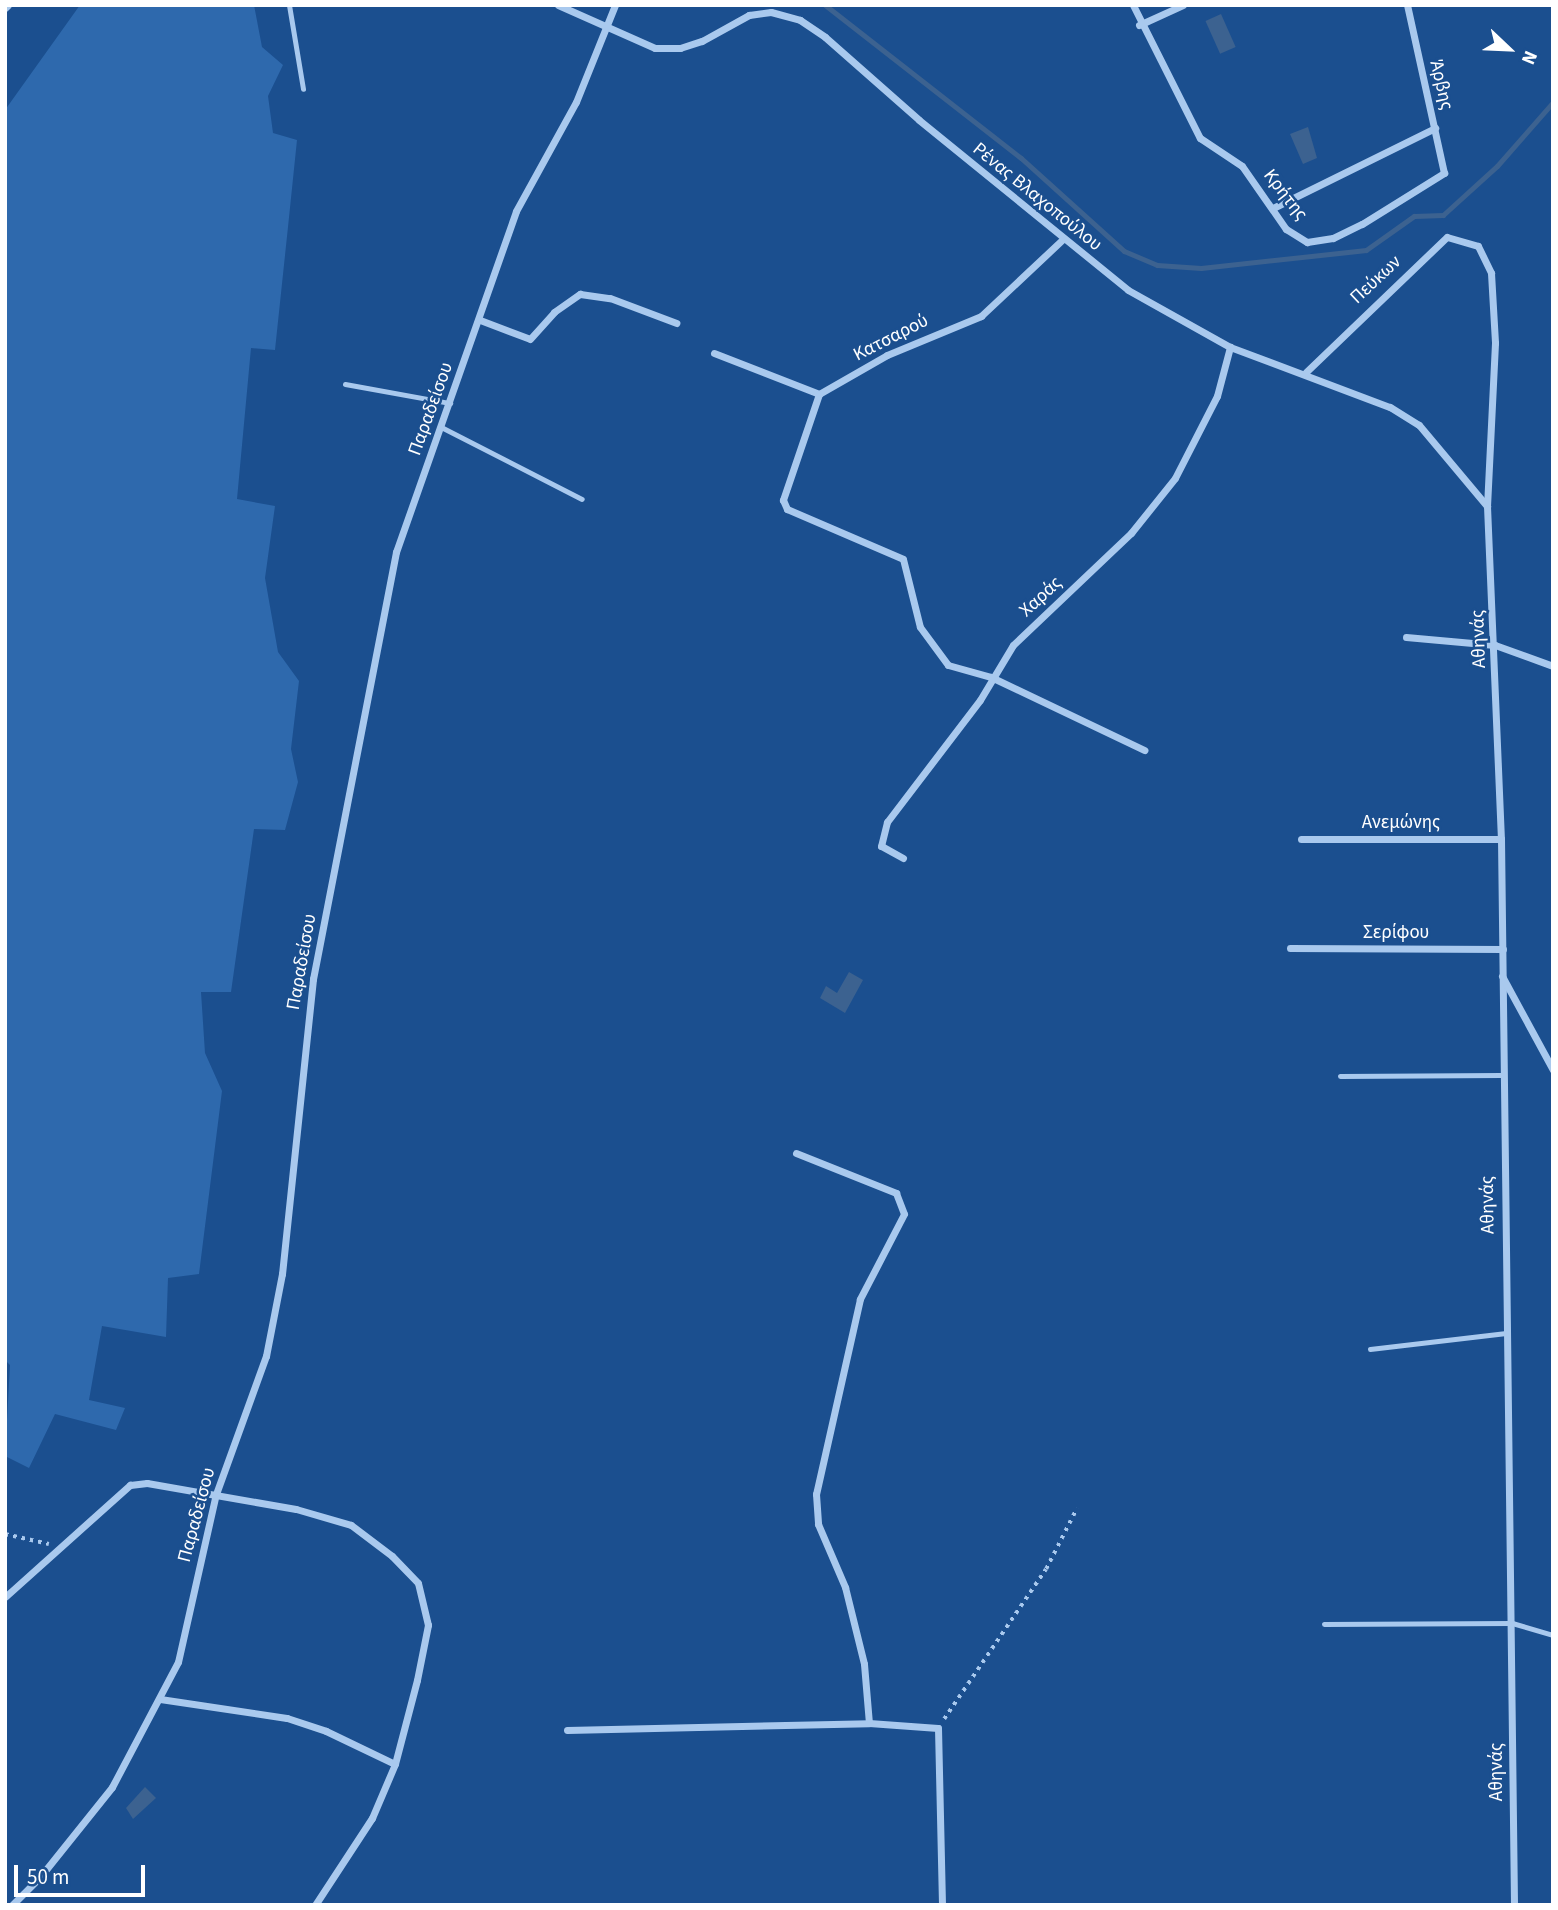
<!DOCTYPE html>
<html>
<head>
<meta charset="utf-8">
<style>
  body { margin:0 }
  #map { position:relative; width:1558px; height:1910px; overflow:hidden; background:#1b4f8f; font-family:"Source Sans 3",sans-serif }
  div>[style] { position:absolute }
  [style*='--x'] { left:calc(var(--x)*1px); top:calc(var(--y)*1px); width:calc(var(--w)*1px); rotate:calc(var(--a)*1deg) }
  .green>* { inset:0; background:#2e69ad }
  .water>* { inset:0; background:#3c6290; transform-origin:0 0 }
  .stream>* { height:5px; margin:-2.5px; padding:0 2.5px; transform-origin:2.5px; border-radius:2.5px; background:#3c6290 }
  .path>* { height:3.5px; margin-top:-1.75px; transform-origin:0; background:repeating-linear-gradient(90deg,#a9c9ee 0 3.5px,transparent 0 8.5px) }
  .service>* { height:5px; margin:-2.5px; padding:0 2.5px; transform-origin:2.5px; border-radius:2.5px; background:#a9c9ee }
  .minor>* { height:7px; margin:-3.5px; padding:0 3.5px; transform-origin:3.5px; border-radius:3.5px; background:#a9c9ee }
  span { translate:-50% -50%; white-space:nowrap; text-align:center; line-height:1.15; -webkit-text-stroke:5px #1b4f8f; paint-order:stroke }
  .street-label { font-size:19px; color:#fff }
  .frame { position:absolute; inset:0; border:7px solid #fff; pointer-events:none }
  .north { position:absolute; left:1474px; top:14px; width:70px; height:70px; -webkit-text-stroke:5px #1b4f8f; paint-order:stroke; rotate:113deg; font-size:19px; font-weight:700; line-height:28px; text-align:center; color:#fff }
  .north::after { content:''; display:block; margin:auto; width:24px; height:32px; background:#fff; clip-path:polygon(50% 0,100% 100%,50% 72%,0 100%) }
  .scale { position:absolute; left:14px; top:1865px; width:131px; height:32px; box-sizing:border-box; border:4px solid #fff; border-top:0; padding-left:9px; font-size:21px; line-height:24px; white-space:nowrap; color:#fff; -webkit-text-stroke:5px #1b4f8f; paint-order:stroke }
</style>
</head>
<body>
<div id="map">
  <div class="green">
    <i style="clip-path:polygon(80px 5px,254px 5px,262px 47px,283px 65px,268px 96px,273px 133px,297px 140px,288px 227px,275px 350px,251px 348px,237px 499px,275px 506px,265px 578px,278px 652px,299px 681px,291px 749px,298px 782px,285px 830px,254px 829px,231px 992px,201px 992px,205px 1053px,222px 1091px,199px 1274px,168px 1278px,166px 1337px,102px 1326px,89px 1400px,125px 1408px,116px 1430px,55px 1414px,29px 1468px,5px 1456px,10px 1365px,5px 1360px,5px 110px)"></i>
  </div>
  <div class="water">
    <i style="left:1221px;top:14px;width:36px;height:17px;rotate:66deg"></i>
    <i style="clip-path:polygon(1308px 127px,1317px 158px,1303px 164px,1290px 134px)"></i>
    <i style="clip-path:polygon(849px 972px,863px 980px,845px 1013px,820px 998px,826px 986px,837px 993px)"></i>
    <i style="clip-path:polygon(145px 1787px,156px 1798px,133px 1819px,126px 1808px)"></i>
  </div>
  <div class="stream">
    <i style="--x:825;--y:5;--w:249;--a:38"></i>
    <i style="--x:1021;--y:158;--w:139;--a:42.1"></i>
    <i style="--x:1124;--y:251;--w:36;--a:23"></i>
    <i style="--x:1157;--y:265;--w:44;--a:3.9"></i>
    <i style="--x:1201;--y:268;--w:166;--a:-6.2"></i>
    <i style="--x:1366;--y:250;--w:59;--a:-35.3"></i>
    <i style="--x:1414;--y:216;--w:29;--a:-2"></i>
    <i style="--x:1443;--y:215;--w:73;--a:-42.2"></i>
    <i style="--x:1497;--y:166;--w:85;--a:-48.8"></i>
  </div>
  <div class="path">
    <i style="--x:5;--y:1534;--w:45;--a:12.8"></i>
    <i style="--x:944;--y:1719;--w:181;--a:-55.8"></i>
    <i style="--x:1046;--y:1569;--w:68;--a:-63.1"></i>
  </div>
  <div class="service">
    <i style="--x:289;--y:5;--w:85;--a:80.5"></i>
    <i style="--x:345;--y:384;--w:107;--a:10.3"></i>
    <i style="--x:441;--y:427;--w:158;--a:27.1"></i>
    <i style="--x:1340;--y:1076;--w:161;--a:-0.4"></i>
    <i style="--x:1370;--y:1349;--w:137;--a:-6.7"></i>
    <i style="--x:1324;--y:1624;--w:188;--a:-0.3"></i>
    <i style="--x:1512;--y:1623;--w:43;--a:16.3"></i>
  </div>
  <div class="minor">
    <i style="--x:558;--y:5;--w:106;--a:23.9"></i>
    <i style="--x:655;--y:48;--w:25;--a:0"></i>
    <i style="--x:680;--y:48;--w:23;--a:-18"></i>
    <i style="--x:702;--y:41;--w:54;--a:-29"></i>
    <i style="--x:749;--y:15;--w:22;--a:-8"></i>
    <i style="--x:771;--y:12;--w:30;--a:15"></i>
    <i style="--x:800;--y:20;--w:30;--a:34"></i>
    <i style="--x:825;--y:37;--w:125;--a:41.4"></i>
    <i style="--x:919;--y:120;--w:269;--a:39.1"></i>
    <i style="--x:1128;--y:290;--w:117;--a:29.2"></i>
    <i style="--x:1230;--y:347;--w:171;--a:20.6"></i>
    <i style="--x:1390;--y:407;--w:34;--a:32"></i>
    <i style="--x:1419;--y:425;--w:106;--a:50"></i>
    <i style="--x:1133;--y:5;--w:149;--a:63.3"></i>
    <i style="--x:1200;--y:138;--w:50;--a:33.7"></i>
    <i style="--x:1242;--y:166;--w:77;--a:55.1"></i>
    <i style="--x:1286;--y:229;--w:25;--a:32"></i>
    <i style="--x:1307;--y:242;--w:26;--a:-9"></i>
    <i style="--x:1333;--y:238;--w:32;--a:-26"></i>
    <i style="--x:1362;--y:224;--w:97;--a:-31.9"></i>
    <i style="--x:1444;--y:173;--w:172;--a:-102.4"></i>
    <i style="--x:5;--y:8;--w:4;--a:-45"></i>
    <i style="--x:1139;--y:25;--w:48;--a:-24.4"></i>
    <i style="--x:1273;--y:208;--w:181;--a:-26.3"></i>
    <i style="--x:480;--y:320;--w:53;--a:20.8"></i>
    <i style="--x:530;--y:339;--w:36;--a:-48"></i>
    <i style="--x:554;--y:312;--w:32;--a:-35"></i>
    <i style="--x:580;--y:294;--w:30;--a:8"></i>
    <i style="--x:610;--y:298;--w:71;--a:20.7"></i>
    <i style="--x:714;--y:353;--w:113;--a:21.3"></i>
    <i style="--x:819;--y:394;--w:78;--a:-29.8"></i>
    <i style="--x:887;--y:355;--w:102;--a:-22.5"></i>
    <i style="--x:981;--y:316;--w:111;--a:-43.2"></i>
    <i style="--x:1306;--y:372;--w:195;--a:-43.8"></i>
    <i style="--x:1447;--y:237;--w:32;--a:16"></i>
    <i style="--x:1478;--y:246;--w:30;--a:64"></i>
    <i style="--x:1491;--y:273;--w:70;--a:86.7"></i>
    <i style="--x:1495;--y:343;--w:163;--a:92.8"></i>
    <i style="--x:1487;--y:506;--w:333;--a:87.6"></i>
    <i style="--x:1501;--y:839;--w:1066;--a:89.3"></i>
    <i style="--x:819;--y:394;--w:112;--a:108.8"></i>
    <i style="--x:783;--y:500;--w:10;--a:66"></i>
    <i style="--x:787;--y:509;--w:126;--a:23.3"></i>
    <i style="--x:903;--y:559;--w:70;--a:76"></i>
    <i style="--x:920;--y:627;--w:47;--a:53.6"></i>
    <i style="--x:948;--y:665;--w:45;--a:15.6"></i>
    <i style="--x:991;--y:677;--w:170;--a:25.5"></i>
    <i style="--x:1406;--y:637;--w:89;--a:5.1"></i>
    <i style="--x:1495;--y:645;--w:62;--a:19.9"></i>
    <i style="--x:1301;--y:839;--w:200;--a:0"></i>
    <i style="--x:903;--y:858;--w:25;--a:-151"></i>
    <i style="--x:881;--y:846;--w:25;--a:-76"></i>
    <i style="--x:887;--y:822;--w:153;--a:-52.7"></i>
    <i style="--x:980;--y:700;--w:64;--a:-59"></i>
    <i style="--x:1013;--y:645;--w:163;--a:-43.5"></i>
    <i style="--x:1131;--y:533;--w:70;--a:-51.3"></i>
    <i style="--x:1175;--y:478;--w:92;--a:-62.9"></i>
    <i style="--x:1217;--y:396;--w:51;--a:-75.1"></i>
    <i style="--x:1290;--y:948;--w:213;--a:0.3"></i>
    <i style="--x:1502;--y:976;--w:107;--a:61.5"></i>
    <i style="--x:796;--y:1153;--w:108;--a:21.8"></i>
    <i style="--x:896;--y:1193;--w:22;--a:69"></i>
    <i style="--x:904;--y:1214;--w:96;--a:117.4"></i>
    <i style="--x:860;--y:1299;--w:200;--a:102.7"></i>
    <i style="--x:816;--y:1494;--w:30;--a:86"></i>
    <i style="--x:818;--y:1524;--w:69;--a:66.8"></i>
    <i style="--x:845;--y:1587;--w:79;--a:76.1"></i>
    <i style="--x:864;--y:1664;--w:59;--a:85.2"></i>
    <i style="--x:869;--y:1723;--w:69;--a:4.1"></i>
    <i style="--x:938;--y:1728;--w:177;--a:88.7"></i>
    <i style="--x:5;--y:1597;--w:168;--a:-41.9"></i>
    <i style="--x:130;--y:1485;--w:17;--a:-7"></i>
    <i style="--x:147;--y:1483;--w:151;--a:9.9"></i>
    <i style="--x:296;--y:1509;--w:57;--a:16.2"></i>
    <i style="--x:351;--y:1525;--w:51;--a:37.1"></i>
    <i style="--x:392;--y:1556;--w:37;--a:46"></i>
    <i style="--x:418;--y:1583;--w:43;--a:76.6"></i>
    <i style="--x:428;--y:1625;--w:56;--a:101.3"></i>
    <i style="--x:417;--y:1680;--w:87;--a:104.7"></i>
    <i style="--x:395;--y:1764;--w:59;--a:113.1"></i>
    <i style="--x:372;--y:1818;--w:104;--a:123.2"></i>
    <i style="--x:160;--y:1699;--w:128;--a:8.5"></i>
    <i style="--x:287;--y:1718;--w:41;--a:18.4"></i>
    <i style="--x:326;--y:1731;--w:76;--a:25.6"></i>
    <i style="--x:567;--y:1730;--w:302;--a:-1.3"></i>
    <i style="--x:12;--y:1905;--w:40;--a:-45"></i>
    <i style="--x:40;--y:1877;--w:115;--a:-51.3"></i>
    <i style="--x:112;--y:1787;--w:141;--a:-62.2"></i>
    <i style="--x:178;--y:1662;--w:172;--a:-77.3"></i>
    <i style="--x:216;--y:1494;--w:147;--a:-70.1"></i>
    <i style="--x:266;--y:1356;--w:84;--a:-79"></i>
    <i style="--x:282;--y:1274;--w:297;--a:-84"></i>
    <i style="--x:313;--y:979;--w:435;--a:-79"></i>
    <i style="--x:396;--y:552;--w:361;--a:-70.6"></i>
    <i style="--x:516;--y:211;--w:124;--a:-61.2"></i>
    <i style="--x:576;--y:102;--w:105;--a:-68.1"></i>
  </div>
  <div class="street-label">
    <span style="left:1441px;top:85px;rotate:77deg">Άρβης</span>
    <span style="left:1285px;top:195px;rotate:52deg">Κρήτης</span>
    <span style="left:1037px;top:197px;rotate:39deg">Ρένας Βλαχοπούλου</span>
    <span style="left:1376px;top:280px;rotate:-43deg">Πεύκων</span>
    <span style="left:891px;top:338px;rotate:-27deg">Κατσαρού</span>
    <span style="left:431px;top:409px;rotate:-70deg">Παραδείσου</span>
    <span style="left:1041px;top:597px;rotate:-43deg">Χαράς</span>
    <span style="left:1479px;top:639px;rotate:-92deg">Αθηνάς</span>
    <span style="left:1401px;top:823px">Ανεμώνης</span>
    <span style="left:1396px;top:933px">Σερίφου</span>
    <span style="left:302px;top:962px;rotate:-80deg">Παραδείσου</span>
    <span style="left:1488px;top:1205px;rotate:-91deg">Αθηνάς</span>
    <span style="left:197px;top:1515px;rotate:-75deg">Παραδείσου</span>
    <span style="left:1497px;top:1772px;rotate:-90deg">Αθηνάς</span>
  </div>
  <div class="frame"></div>
  <div class="north">N</div>
  <div class="scale">50 m</div>
</div>
</body>
</html>
